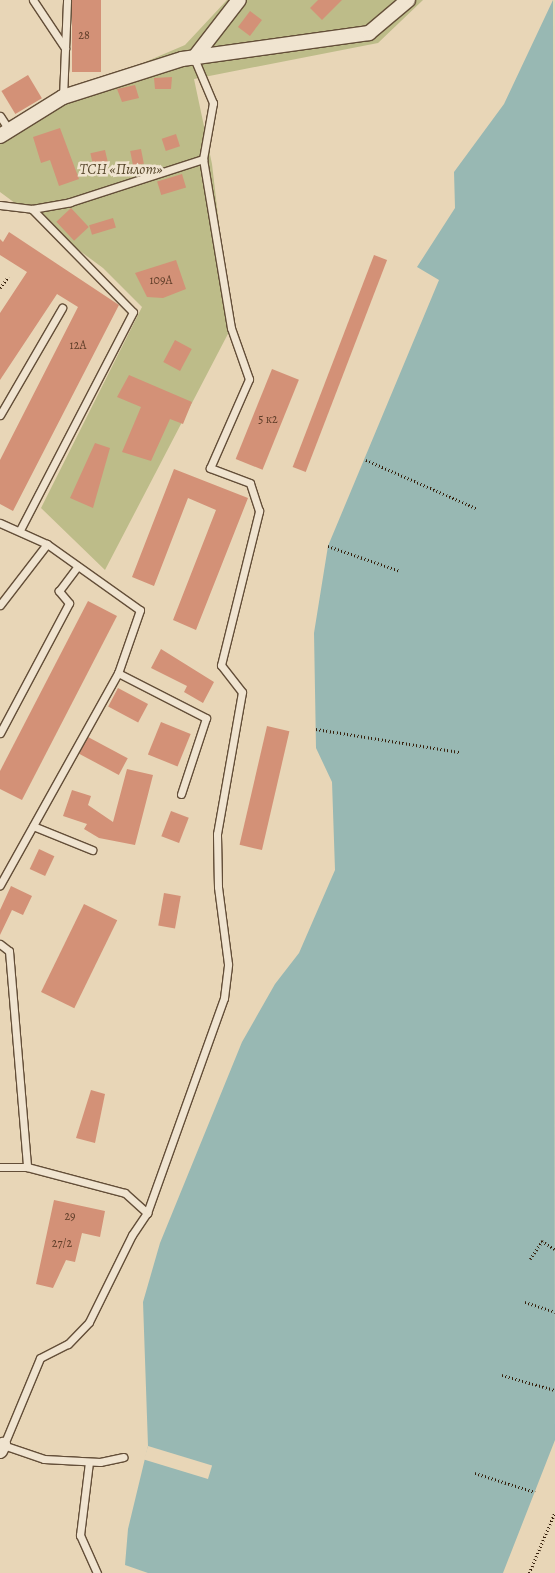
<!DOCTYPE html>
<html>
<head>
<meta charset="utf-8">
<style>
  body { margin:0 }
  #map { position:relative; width:555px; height:1573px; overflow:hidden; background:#e8d6b7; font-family:Alegreya,serif }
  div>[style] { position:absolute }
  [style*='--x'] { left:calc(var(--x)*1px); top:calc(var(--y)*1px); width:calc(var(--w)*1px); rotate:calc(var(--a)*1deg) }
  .green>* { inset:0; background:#bdbc89 }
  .water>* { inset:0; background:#98b8b3 }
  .pier>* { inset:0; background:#e8d6b7; transform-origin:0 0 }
  .building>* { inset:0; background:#d39177; transform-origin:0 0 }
  .path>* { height:2.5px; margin-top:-1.25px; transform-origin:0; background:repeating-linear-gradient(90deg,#37210d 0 1px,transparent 0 3.5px) }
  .roads { filter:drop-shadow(1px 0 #634e38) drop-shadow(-1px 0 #634e38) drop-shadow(0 1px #634e38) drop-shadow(0 -1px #634e38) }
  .lane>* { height:7px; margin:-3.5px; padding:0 3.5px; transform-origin:3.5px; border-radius:3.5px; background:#f0e4d0 }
  .street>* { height:14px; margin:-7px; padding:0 7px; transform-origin:7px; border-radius:7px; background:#f0e4d0 }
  span { translate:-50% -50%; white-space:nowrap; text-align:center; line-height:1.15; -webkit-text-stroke:5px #f0e4d0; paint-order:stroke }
  .number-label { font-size:12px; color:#5e3d28 }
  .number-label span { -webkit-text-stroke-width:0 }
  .park-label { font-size:15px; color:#58482c; font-style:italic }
</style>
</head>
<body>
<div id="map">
  <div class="green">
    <i style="clip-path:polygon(227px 0,423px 0,378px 43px,194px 79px,212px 164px,231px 328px,105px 570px,41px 508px,142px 307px,103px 268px,0 192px,0 124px,185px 45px)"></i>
  </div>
  <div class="water">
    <i style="clip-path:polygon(553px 0,555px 1440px,503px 1573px,148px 1573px,125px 1565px,128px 1529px,148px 1446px,143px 1302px,160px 1243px,242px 1042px,275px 984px,299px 953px,335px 870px,332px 782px,316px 748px,314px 633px,328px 546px,439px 280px,417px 267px,455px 208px,454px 172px,504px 104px)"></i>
  </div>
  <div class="pier">
    <i style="left:148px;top:1446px;width:67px;height:14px;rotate:17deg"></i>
  </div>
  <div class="building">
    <i style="left:72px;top:0;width:29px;height:72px"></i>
    <i style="clip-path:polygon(318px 0,342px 0,322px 20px,310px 8px)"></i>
    <i style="left:250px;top:11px;width:15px;height:20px;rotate:37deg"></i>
    <i style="left:28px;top:75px;width:27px;height:31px;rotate:59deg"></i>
    <i style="clip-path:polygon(172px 77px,171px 89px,155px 89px,154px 78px)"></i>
    <i style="clip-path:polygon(135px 85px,139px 98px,122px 102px,117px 89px)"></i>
    <i style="clip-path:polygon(60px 128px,79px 179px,59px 186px,50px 160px,41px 163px,33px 137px)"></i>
    <i style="left:176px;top:134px;width:13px;height:15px;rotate:72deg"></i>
    <i style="left:141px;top:149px;width:15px;height:11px;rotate:79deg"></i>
    <i style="left:105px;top:150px;width:17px;height:15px;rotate:77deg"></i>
    <i style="left:182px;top:174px;width:14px;height:26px;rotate:73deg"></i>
    <i style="left:71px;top:208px;width:26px;height:20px;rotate:47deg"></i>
    <i style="left:113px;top:218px;width:10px;height:25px;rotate:73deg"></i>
    <i style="clip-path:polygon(9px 232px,119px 305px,13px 511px,0 504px,0 460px,78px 307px,57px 294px,0 380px,0 313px,27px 272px,0 255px,0 239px,3px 242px)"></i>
    <i style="left:374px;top:255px;width:14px;height:227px;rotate:21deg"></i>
    <i style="clip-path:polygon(176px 260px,186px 289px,163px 298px,147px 297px,135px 273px)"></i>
    <i style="left:175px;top:340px;width:19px;height:25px;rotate:28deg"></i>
    <i style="left:272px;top:369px;width:29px;height:97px;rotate:22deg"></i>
    <i style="clip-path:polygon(129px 375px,192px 402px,183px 424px,170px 419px,151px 461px,122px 452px,141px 407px,117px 397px)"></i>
    <i style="clip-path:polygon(95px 443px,110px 448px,93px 508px,70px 498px)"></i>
    <i style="clip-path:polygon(174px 469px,248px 498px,196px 630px,173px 620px,216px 510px,188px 498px,154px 586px,132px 577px)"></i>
    <i style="clip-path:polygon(88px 601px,117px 616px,22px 800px,0 789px,0 771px)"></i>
    <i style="clip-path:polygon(161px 649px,214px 682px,203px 703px,184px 692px,187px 686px,151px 668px)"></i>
    <i style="left:118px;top:688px;width:34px;height:21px;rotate:28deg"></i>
    <i style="left:161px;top:722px;width:32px;height:35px;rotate:22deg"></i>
    <i style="left:267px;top:726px;width:23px;height:122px;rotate:13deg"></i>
    <i style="left:88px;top:737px;width:45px;height:19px;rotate:28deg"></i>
    <i style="clip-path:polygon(127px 769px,153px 775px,135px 845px,99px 838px,84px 829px,87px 824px,63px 816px,72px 790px,91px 796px,88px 805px,113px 822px)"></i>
    <i style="left:171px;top:811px;width:19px;height:27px;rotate:21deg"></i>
    <i style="left:39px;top:849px;width:17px;height:22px;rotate:25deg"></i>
    <i style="clip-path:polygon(11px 886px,32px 896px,23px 915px,12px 910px,0 935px,0 910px)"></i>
    <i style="left:164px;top:893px;width:17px;height:33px;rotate:10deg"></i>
    <i style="left:84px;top:904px;width:37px;height:98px;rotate:26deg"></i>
    <i style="clip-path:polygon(91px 1090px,105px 1094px,95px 1143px,76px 1138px)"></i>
    <i style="clip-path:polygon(54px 1200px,105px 1211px,100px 1237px,82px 1233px,75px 1262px,66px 1260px,53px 1288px,36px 1284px)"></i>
  </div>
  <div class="path">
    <i style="--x:0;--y:288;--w:14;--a:-54"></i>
    <i style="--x:366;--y:460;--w:122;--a:23.6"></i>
    <i style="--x:328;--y:546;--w:76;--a:19.1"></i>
    <i style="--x:316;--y:729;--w:145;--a:9.1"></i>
    <i style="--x:530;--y:1259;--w:22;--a:-56"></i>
    <i style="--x:542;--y:1241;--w:15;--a:32"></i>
    <i style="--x:525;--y:1302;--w:32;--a:18"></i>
    <i style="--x:502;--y:1375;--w:55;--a:15.8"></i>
    <i style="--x:475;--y:1473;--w:63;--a:17.6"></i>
    <i style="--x:529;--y:1573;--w:66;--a:-66.9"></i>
  </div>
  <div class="roads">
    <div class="lane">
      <i style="--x:33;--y:0;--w:58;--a:56.3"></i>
      <i style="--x:63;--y:97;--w:97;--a:-87.6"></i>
      <i style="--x:0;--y:116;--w:17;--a:57"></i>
      <i style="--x:0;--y:205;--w:32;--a:7"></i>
      <i style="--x:32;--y:209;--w:144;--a:45.6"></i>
      <i style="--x:133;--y:312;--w:246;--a:117.4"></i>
      <i style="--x:32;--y:209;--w:39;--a:-10"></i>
      <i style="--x:70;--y:202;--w:140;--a:-17.9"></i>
      <i style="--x:0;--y:415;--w:124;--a:-59.9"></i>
      <i style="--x:0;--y:523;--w:51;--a:24.1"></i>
      <i style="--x:47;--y:544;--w:114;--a:35.4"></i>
      <i style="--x:140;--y:610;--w:67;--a:109.2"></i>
      <i style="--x:118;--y:673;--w:243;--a:119.1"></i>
      <i style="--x:0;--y:605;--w:77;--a:-52.4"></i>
      <i style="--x:118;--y:673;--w:99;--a:27.1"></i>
      <i style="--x:206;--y:718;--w:80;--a:108.2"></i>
      <i style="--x:0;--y:733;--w:147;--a:-62"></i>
      <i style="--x:69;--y:603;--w:16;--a:-130"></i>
      <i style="--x:59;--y:591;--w:31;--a:-53"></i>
      <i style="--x:33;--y:826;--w:64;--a:22.1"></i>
      <i style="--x:0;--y:944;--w:11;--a:38"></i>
      <i style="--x:9;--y:951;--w:217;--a:85.2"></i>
      <i style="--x:27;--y:1167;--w:27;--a:180"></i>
      <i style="--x:27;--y:1167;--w:101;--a:14.9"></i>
      <i style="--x:125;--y:1193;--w:30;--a:42"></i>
      <i style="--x:3;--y:1445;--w:43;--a:18.9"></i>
      <i style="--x:44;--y:1459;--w:56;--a:3.1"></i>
      <i style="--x:100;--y:1462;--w:24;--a:-12"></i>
      <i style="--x:3;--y:1447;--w:96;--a:-67.4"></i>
      <i style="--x:40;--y:1358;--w:31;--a:-27"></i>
      <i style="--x:68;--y:1344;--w:30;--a:-46"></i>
      <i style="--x:89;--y:1322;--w:97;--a:-63.7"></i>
      <i style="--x:132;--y:1235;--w:27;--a:-56"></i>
      <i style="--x:147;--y:1213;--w:228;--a:-70.3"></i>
      <i style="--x:224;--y:998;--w:34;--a:-83"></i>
      <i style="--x:228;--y:964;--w:78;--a:-97.4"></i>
      <i style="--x:218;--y:887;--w:53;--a:-91.1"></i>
      <i style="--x:217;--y:834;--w:144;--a:-80"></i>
      <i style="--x:242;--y:692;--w:34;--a:-128"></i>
      <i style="--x:221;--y:665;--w:159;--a:-76.1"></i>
      <i style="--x:259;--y:511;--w:29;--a:-108"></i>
      <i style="--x:250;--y:483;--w:43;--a:-159.4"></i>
      <i style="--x:210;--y:468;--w:97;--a:-66.3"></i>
      <i style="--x:249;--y:379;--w:54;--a:-109.4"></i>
      <i style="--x:231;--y:328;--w:171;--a:-99.4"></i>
      <i style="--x:203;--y:159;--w:57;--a:-79.9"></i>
      <i style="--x:213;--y:103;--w:49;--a:-112.9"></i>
      <i style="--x:89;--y:1462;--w:74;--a:97"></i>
      <i style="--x:80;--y:1535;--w:42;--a:65.9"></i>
    </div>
    <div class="street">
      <i style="--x:194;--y:58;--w:73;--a:-52.2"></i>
      <i style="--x:0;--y:136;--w:74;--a:-31.8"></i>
      <i style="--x:63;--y:97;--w:125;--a:-17.7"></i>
      <i style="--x:182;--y:59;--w:189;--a:-7.9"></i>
      <i style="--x:369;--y:33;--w:51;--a:-40.2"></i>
      <i style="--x:0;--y:1451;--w:7;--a:-63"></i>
    </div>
  </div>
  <div class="number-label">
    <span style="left:84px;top:36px">28</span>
    <span style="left:161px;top:281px">109А</span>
    <span style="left:78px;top:346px">12А</span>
    <span style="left:268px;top:420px">5 к2</span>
    <span style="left:70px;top:1217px">29</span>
    <span style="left:62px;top:1244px">27/2</span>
  </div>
  <div class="park-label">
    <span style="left:121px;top:170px">ТСН «Пилот»</span>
  </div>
</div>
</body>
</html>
